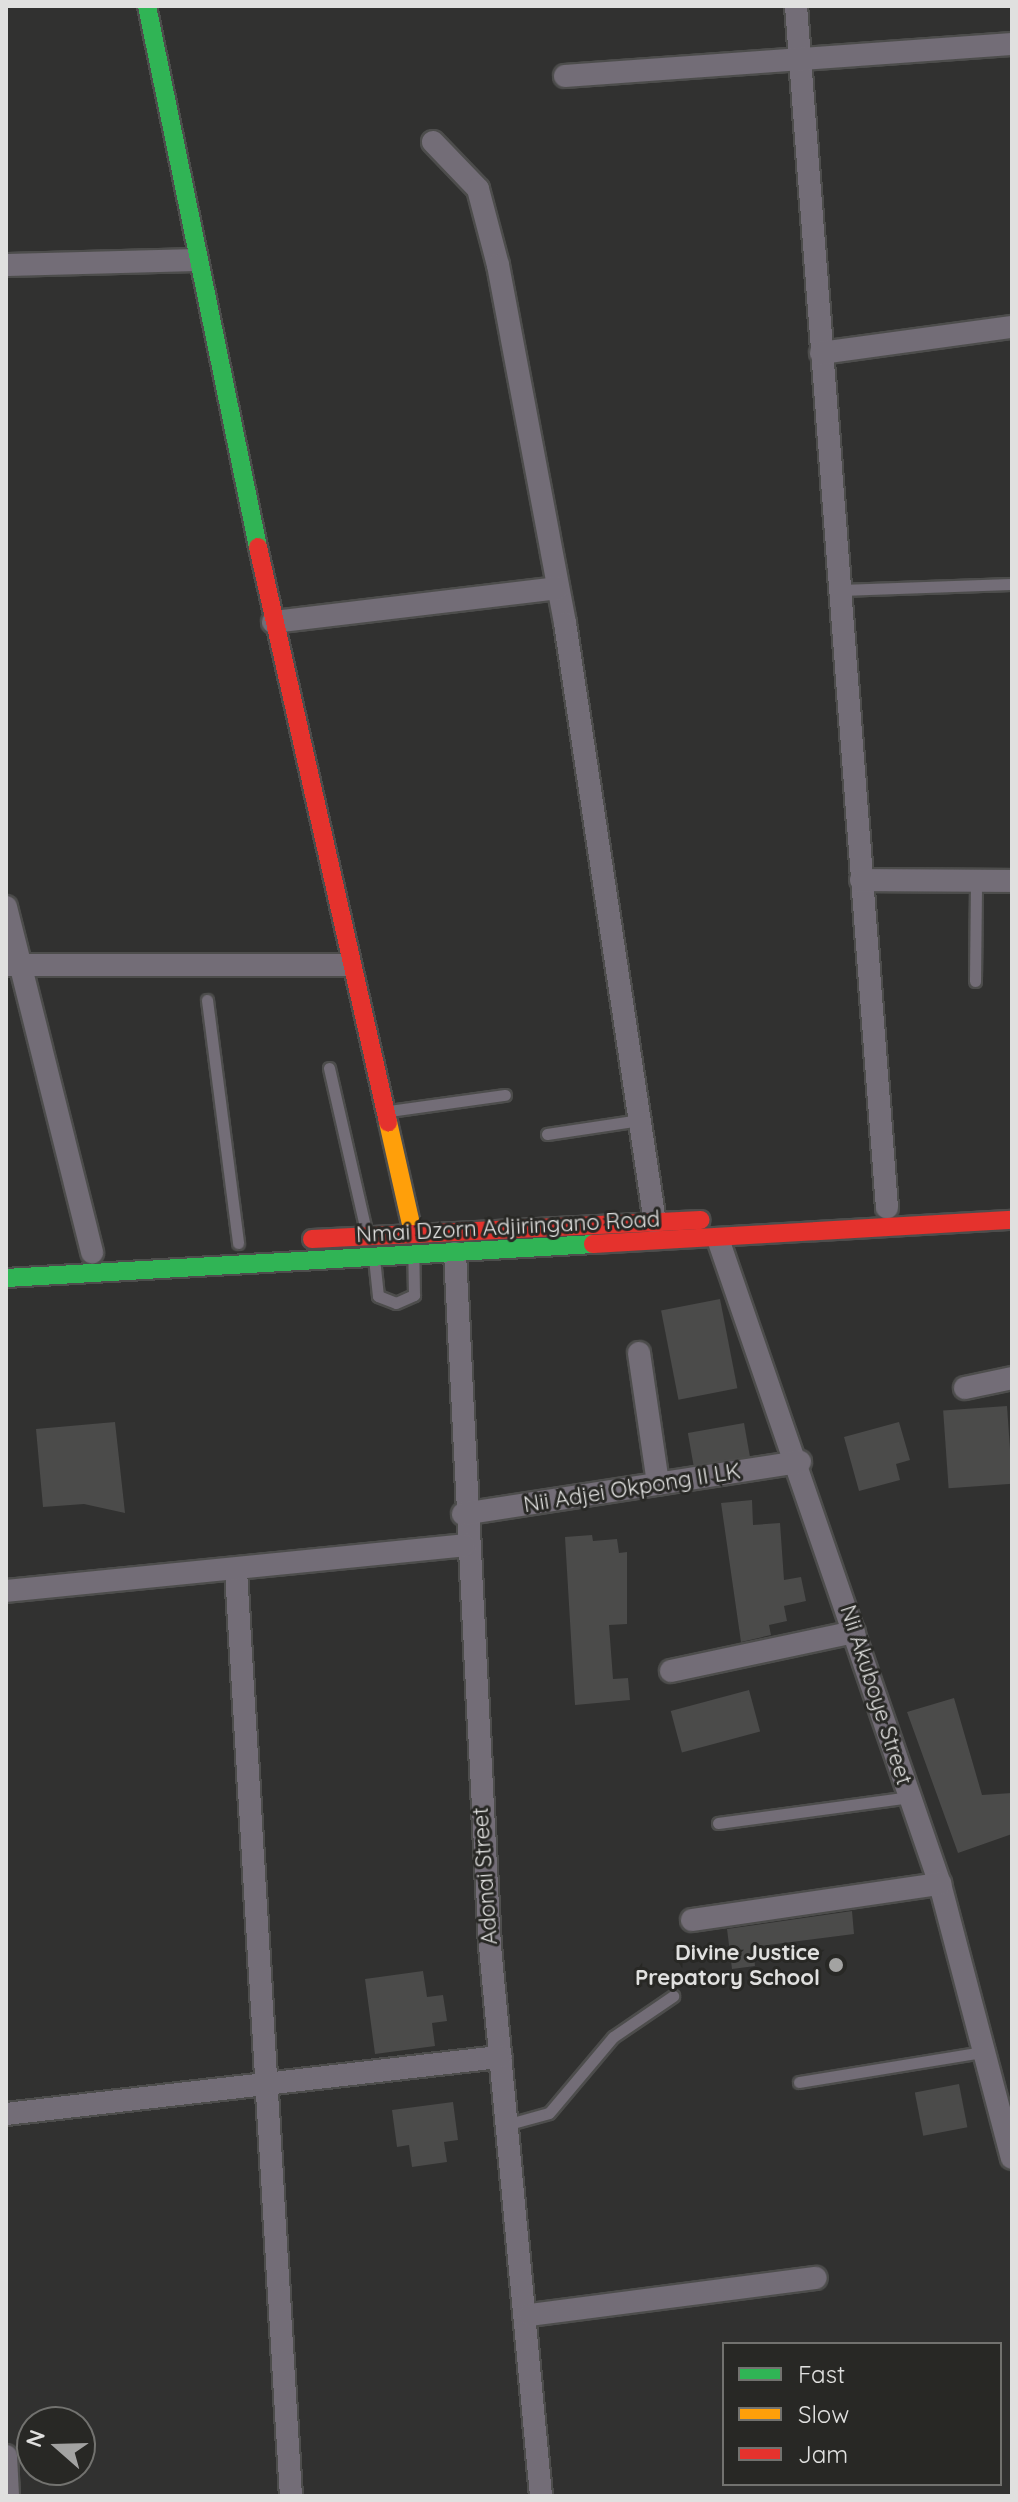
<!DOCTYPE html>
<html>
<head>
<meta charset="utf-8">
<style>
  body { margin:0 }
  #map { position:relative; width:1018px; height:2502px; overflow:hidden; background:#313130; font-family:Quicksand,sans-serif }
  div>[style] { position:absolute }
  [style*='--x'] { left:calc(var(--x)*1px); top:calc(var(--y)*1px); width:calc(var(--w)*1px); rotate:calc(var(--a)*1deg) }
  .building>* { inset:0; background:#4b4b4a; transform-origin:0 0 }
  .roads { filter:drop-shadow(2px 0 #4d4d4c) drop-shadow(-2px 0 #4d4d4c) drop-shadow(0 2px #4d4d4c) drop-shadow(0 -2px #4d4d4c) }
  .lane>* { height:11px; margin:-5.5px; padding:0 5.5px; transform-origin:5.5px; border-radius:5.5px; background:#736d77 }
  .street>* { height:22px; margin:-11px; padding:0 11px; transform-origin:11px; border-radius:11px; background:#736d77 }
  .fast>* { height:18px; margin:-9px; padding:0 9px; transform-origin:9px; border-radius:9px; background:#30b455 }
  .slow>* { height:18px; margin:-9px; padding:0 9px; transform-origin:9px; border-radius:9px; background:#ff9f0a }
  .jam>* { height:18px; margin:-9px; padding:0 9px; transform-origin:9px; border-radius:9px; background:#e5322d }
  .dots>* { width:22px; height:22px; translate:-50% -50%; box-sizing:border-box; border:4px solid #282825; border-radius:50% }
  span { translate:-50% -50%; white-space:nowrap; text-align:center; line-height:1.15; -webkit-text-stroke:6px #282825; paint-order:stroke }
  .street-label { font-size:22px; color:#e0e0df }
  .poi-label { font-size:22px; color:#e0e0df; font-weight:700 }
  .right { translate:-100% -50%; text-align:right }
  .frame { position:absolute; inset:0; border:8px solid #e0e0df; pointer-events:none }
  .legend { position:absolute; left:722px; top:2342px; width:280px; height:144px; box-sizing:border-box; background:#282825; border:2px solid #72726f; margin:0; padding:10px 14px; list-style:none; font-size:24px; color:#e0e0df }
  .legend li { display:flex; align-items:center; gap:16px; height:40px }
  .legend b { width:40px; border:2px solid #72726f }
  .north { position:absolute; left:16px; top:2406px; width:80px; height:80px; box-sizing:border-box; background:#282825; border:2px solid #72726f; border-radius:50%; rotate:290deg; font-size:22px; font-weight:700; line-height:32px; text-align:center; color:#e0e0df }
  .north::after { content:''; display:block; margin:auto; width:28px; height:36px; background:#a3a3a2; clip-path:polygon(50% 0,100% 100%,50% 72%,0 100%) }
</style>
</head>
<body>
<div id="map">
  <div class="building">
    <i style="left:720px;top:1299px;width:91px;height:60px;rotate:79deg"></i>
    <i style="left:1007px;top:1406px;width:78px;height:64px;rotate:86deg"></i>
    <i style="clip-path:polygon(115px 1422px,125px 1513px,84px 1504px,43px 1507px,36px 1429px)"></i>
    <i style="clip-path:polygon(899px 1422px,910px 1460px,896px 1464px,900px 1480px,859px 1491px,844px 1437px)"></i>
    <i style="left:744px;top:1423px;width:34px;height:57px;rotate:80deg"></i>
    <i style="clip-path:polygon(752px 1500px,753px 1525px,780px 1523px,784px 1580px,801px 1577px,806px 1601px,784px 1606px,787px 1621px,769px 1625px,771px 1635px,741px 1642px,721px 1503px)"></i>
    <i style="clip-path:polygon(592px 1535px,593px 1541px,617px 1539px,619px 1553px,627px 1552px,627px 1624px,609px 1625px,613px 1679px,628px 1678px,630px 1700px,575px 1705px,565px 1537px)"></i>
    <i style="left:749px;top:1690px;width:43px;height:81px;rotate:75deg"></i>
    <i style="clip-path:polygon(954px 1698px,982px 1795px,1012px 1793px,1012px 1834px,958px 1853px,907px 1712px)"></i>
    <i style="clip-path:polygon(852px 1911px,854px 1934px,753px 1947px,755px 1966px,732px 1969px,727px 1929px)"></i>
    <i style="clip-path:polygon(423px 1971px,427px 1997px,443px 1995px,447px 2021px,432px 2023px,435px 2046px,375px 2054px,365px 1979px)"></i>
    <i style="left:959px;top:2084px;width:44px;height:45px;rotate:79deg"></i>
    <i style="clip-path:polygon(453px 2102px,458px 2140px,444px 2142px,447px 2162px,412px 2167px,409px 2145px,397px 2147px,392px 2110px)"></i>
  </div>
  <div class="roads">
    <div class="lane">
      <i style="--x:839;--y:590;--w:173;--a:-2"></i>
      <i style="--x:975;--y:981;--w:100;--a:-89.4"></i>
      <i style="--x:207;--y:1000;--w:245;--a:82.7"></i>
      <i style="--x:329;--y:1068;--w:171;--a:77.2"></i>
      <i style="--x:389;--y:1111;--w:117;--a:-7.9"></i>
      <i style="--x:547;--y:1134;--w:94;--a:-8.6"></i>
      <i style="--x:374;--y:1258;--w:38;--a:84"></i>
      <i style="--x:378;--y:1296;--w:19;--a:21"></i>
      <i style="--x:396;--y:1303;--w:20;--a:-24"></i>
      <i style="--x:414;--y:1295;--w:39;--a:-91"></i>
      <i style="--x:718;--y:1823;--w:194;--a:-7.7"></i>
      <i style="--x:799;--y:2082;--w:192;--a:-9.3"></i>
      <i style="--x:509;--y:2124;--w:41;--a:-15.4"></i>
      <i style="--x:549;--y:2113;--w:99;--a:-49.9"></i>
      <i style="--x:613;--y:2037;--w:73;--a:-34.3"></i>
    </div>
    <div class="street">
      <i style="--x:796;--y:6;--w:1205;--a:85.67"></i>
      <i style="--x:565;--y:76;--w:448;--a:-4.1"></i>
      <i style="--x:433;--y:142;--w:65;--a:46.2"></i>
      <i style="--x:478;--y:189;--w:79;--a:75.3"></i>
      <i style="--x:498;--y:265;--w:364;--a:79.4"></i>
      <i style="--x:565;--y:623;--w:606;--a:81.46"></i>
      <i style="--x:6;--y:265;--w:189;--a:-1.5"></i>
      <i style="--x:821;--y:353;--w:193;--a:-7.8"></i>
      <i style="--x:273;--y:622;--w:287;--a:-6.8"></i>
      <i style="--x:861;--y:880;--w:151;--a:0.4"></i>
      <i style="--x:6;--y:907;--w:356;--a:76"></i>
      <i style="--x:7;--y:965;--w:343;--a:0"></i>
      <i style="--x:718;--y:1239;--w:682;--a:71.01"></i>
      <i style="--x:940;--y:1884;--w:283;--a:75.3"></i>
      <i style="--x:455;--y:1253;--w:694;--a:87.11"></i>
      <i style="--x:490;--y:1946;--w:552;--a:84.7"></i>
      <i style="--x:639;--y:1353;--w:132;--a:81.7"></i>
      <i style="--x:965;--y:1388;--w:48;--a:-12"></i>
      <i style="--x:463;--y:1514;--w:341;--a:-8.8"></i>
      <i style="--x:236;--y:1571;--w:927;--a:86.6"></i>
      <i style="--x:6;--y:1591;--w:460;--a:-5.7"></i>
      <i style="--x:671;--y:1671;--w:187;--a:-12"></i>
      <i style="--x:692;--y:1920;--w:251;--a:-8.3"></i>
      <i style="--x:6;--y:2114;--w:498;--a:-6.6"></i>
      <i style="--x:530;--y:2315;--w:288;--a:-7.4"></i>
      <i style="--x:6;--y:2456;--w:40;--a:87.1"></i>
    </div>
    <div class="fast">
      <i style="--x:147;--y:6;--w:552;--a:78.41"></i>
      <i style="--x:6;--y:1278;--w:588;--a:-3.31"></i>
    </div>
    <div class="slow">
      <i style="--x:388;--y:1122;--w:114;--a:77.3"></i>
    </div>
    <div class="jam">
      <i style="--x:258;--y:547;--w:590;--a:77.26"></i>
      <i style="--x:312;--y:1239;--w:389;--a:-2.8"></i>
      <i style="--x:593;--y:1244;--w:420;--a:-3.3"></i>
    </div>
  </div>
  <div class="dots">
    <i style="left:836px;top:1965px;background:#a3a3a2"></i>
  </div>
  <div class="street-label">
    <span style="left:508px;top:1227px;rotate:-3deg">Nmai Dzorn Adjiringano Road</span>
    <span style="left:632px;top:1488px;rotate:-9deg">Nii Adjei Okpong II LK</span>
    <span style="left:876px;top:1695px;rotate:72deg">Nii Akuboye Street</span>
    <span style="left:485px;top:1876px;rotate:-94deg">Adonai Street</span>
  </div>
  <div class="poi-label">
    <span class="right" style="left:820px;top:1965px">Divine Justice<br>Prepatory School</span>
  </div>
  <div class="frame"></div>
  <ul class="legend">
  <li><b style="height:10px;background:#30b455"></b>Fast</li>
  <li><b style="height:10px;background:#ff9f0a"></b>Slow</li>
  <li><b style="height:10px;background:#e5322d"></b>Jam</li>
  </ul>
  <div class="north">N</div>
</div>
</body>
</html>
